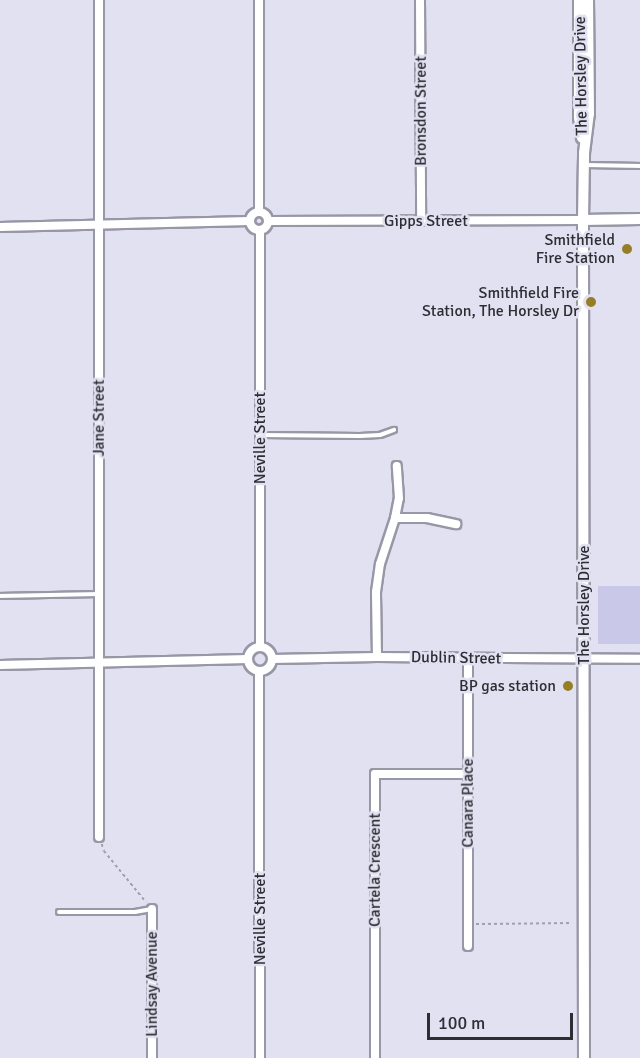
<!DOCTYPE html>
<html>
<head>
<meta charset="utf-8">
<style>
  body { margin:0 }
  #map { position:relative; width:640px; height:1058px; overflow:hidden; background:#e2e1f2; font-family:Signika,sans-serif }
  div>[style] { position:absolute }
  [style*='--x'] { left:calc(var(--x)*1px); top:calc(var(--y)*1px); width:calc(var(--w)*1px); rotate:calc(var(--a)*1deg) }
  .green>* { inset:0; background:#cac8e9; transform-origin:0 0 }
  .path>* { height:1.5px; margin-top:-0.75px; transform-origin:0; background:repeating-linear-gradient(90deg,#a0a0ad 0 3px,transparent 0 6px) }
  .roads { filter:drop-shadow(2px 0 #9897a6) drop-shadow(-2px 0 #9897a6) drop-shadow(0 2px #9897a6) drop-shadow(0 -2px #9897a6) }
  .service>* { height:4px; margin:-2px; padding:0 2px; transform-origin:2px; border-radius:2px; background:#fff }
  .minor>* { height:8px; margin:-4px; padding:0 4px; transform-origin:4px; border-radius:4px; background:#fff }
  .minor>.ring { margin:-4px; padding:0; box-sizing:content-box; background:none; border:8px solid #fff; border-radius:50% }
  .secondary>* { height:10px; margin:-5px; padding:0 5px; transform-origin:5px; border-radius:5px; background:#fff }
  .dots>* { width:16px; height:16px; translate:-50% -50%; box-sizing:border-box; border:3px solid #e2e1f2; border-radius:50% }
  span { translate:-50% -50%; white-space:nowrap; text-align:center; line-height:1.15; -webkit-text-stroke:5px #e2e1f2; paint-order:stroke }
  .street-label { font-size:16px; color:#2d2d33 }
  .poi-label { font-size:16px; color:#2d2d33 }
  .right { translate:-100% -50%; text-align:right }
  .scale { position:absolute; left:427px; top:1013px; width:146px; height:27px; box-sizing:border-box; border:3px solid #2d2d33; border-top:0; padding-left:8px; font-size:18px; line-height:21px; white-space:nowrap; color:#2d2d33; -webkit-text-stroke:4px #e2e1f2; paint-order:stroke }
</style>
</head>
<body>
<div id="map">
  <div class="green">
    <i style="left:598px;top:586px;width:42px;height:58px"></i>
  </div>
  <div class="path">
    <i style="--x:102;--y:844;--w:7;--a:74"></i>
    <i style="--x:104;--y:851;--w:66;--a:50.5"></i>
    <i style="--x:476;--y:924;--w:95;--a:-0.6"></i>
  </div>
  <div class="roads">
    <div class="service">
      <i style="--x:587;--y:165;--w:53;--a:1.1"></i>
      <i style="--x:261;--y:435;--w:99;--a:0.6"></i>
      <i style="--x:360;--y:436;--w:20;--a:-3"></i>
      <i style="--x:380;--y:435;--w:15;--a:-20"></i>
      <i style="--x:0;--y:596;--w:98;--a:-1.2"></i>
      <i style="--x:59;--y:912;--w:76;--a:0"></i>
      <i style="--x:135;--y:912;--w:17;--a:-10"></i>
    </div>
    <div class="minor">
      <i style="--x:99;--y:0;--w:837;--a:90"></i>
      <i style="--x:259;--y:0;--w:212;--a:90"></i>
      <i style="--x:420;--y:0;--w:221;--a:89.7"></i>
      <i class="ring" style="left:250px;top:212px;width:10px;height:10px"></i>
      <i style="--x:268;--y:221;--w:315;--a:-0.2"></i>
      <i style="--x:0;--y:227;--w:250;--a:-1.4"></i>
      <i style="--x:260;--y:230;--w:417;--a:90"></i>
      <i style="--x:395;--y:518;--w:32;--a:0"></i>
      <i style="--x:427;--y:518;--w:30;--a:12"></i>
      <i class="ring" style="left:248px;top:647px;width:16px;height:16px"></i>
      <i style="--x:377;--y:657;--w:65;--a:-90.9"></i>
      <i style="--x:376;--y:592;--w:28;--a:-82"></i>
      <i style="--x:380;--y:564;--w:48;--a:-71.9"></i>
      <i style="--x:395;--y:518;--w:20;--a:-79"></i>
      <i style="--x:399;--y:498;--w:32;--a:-94"></i>
      <i style="--x:272;--y:659;--w:105;--a:-1.1"></i>
      <i style="--x:377;--y:657;--w:263;--a:0.4"></i>
      <i style="--x:468;--y:659;--w:287;--a:90"></i>
      <i style="--x:0;--y:665;--w:248;--a:-1.4"></i>
      <i style="--x:259;--y:671;--w:387;--a:89.9"></i>
      <i style="--x:152;--y:909;--w:149;--a:90"></i>
      <i style="--x:375;--y:1058;--w:284;--a:-90"></i>
      <i style="--x:375;--y:774;--w:93;--a:0"></i>
    </div>
    <div class="secondary">
      <i style="--x:579;--y:0;--w:117;--a:90"></i>
      <i style="--x:579;--y:117;--w:21;--a:82"></i>
      <i style="--x:583;--y:220;--w:57;--a:-1"></i>
      <i style="--x:584;--y:1058;--w:838;--a:-90.07"></i>
      <i style="--x:583;--y:220;--w:67;--a:-89.1"></i>
      <i style="--x:584;--y:153;--w:39;--a:-83"></i>
      <i style="--x:589;--y:114;--w:114;--a:-90.5"></i>
    </div>
  </div>
  <div class="dots">
    <i style="left:627px;top:249px;background:#967e26"></i>
    <i style="left:591px;top:302px;background:#967e26"></i>
    <i style="left:568px;top:686px;background:#967e26"></i>
  </div>
  <div class="street-label">
    <span style="left:581px;top:76px;rotate:-91deg">The Horsley Drive</span>
    <span style="left:421px;top:111px;rotate:-90deg">Bronsdon Street</span>
    <span style="left:426px;top:221px">Gipps Street</span>
    <span style="left:99px;top:418px;rotate:-90deg">Jane Street</span>
    <span style="left:260px;top:438px;rotate:-90deg">Neville Street</span>
    <span style="left:584px;top:605px;rotate:-90deg">The Horsley Drive</span>
    <span style="left:456px;top:658px;rotate:1deg">Dublin Street</span>
    <span style="left:468px;top:803px;rotate:-90deg">Canara Place</span>
    <span style="left:375px;top:870px;rotate:-90deg">Cartela Crescent</span>
    <span style="left:260px;top:919px;rotate:-90deg">Neville Street</span>
    <span style="left:152px;top:984px;rotate:-90deg">Lindsay Avenue</span>
  </div>
  <div class="poi-label">
    <span class="right" style="left:615px;top:249px">Smithfield<br>Fire Station</span>
    <span class="right" style="left:579px;top:302px">Smithfield Fire<br>Station, The Horsley Dr</span>
    <span class="right" style="left:556px;top:686px">BP gas station</span>
  </div>
  <div class="scale">100 m</div>
</div>
</body>
</html>
